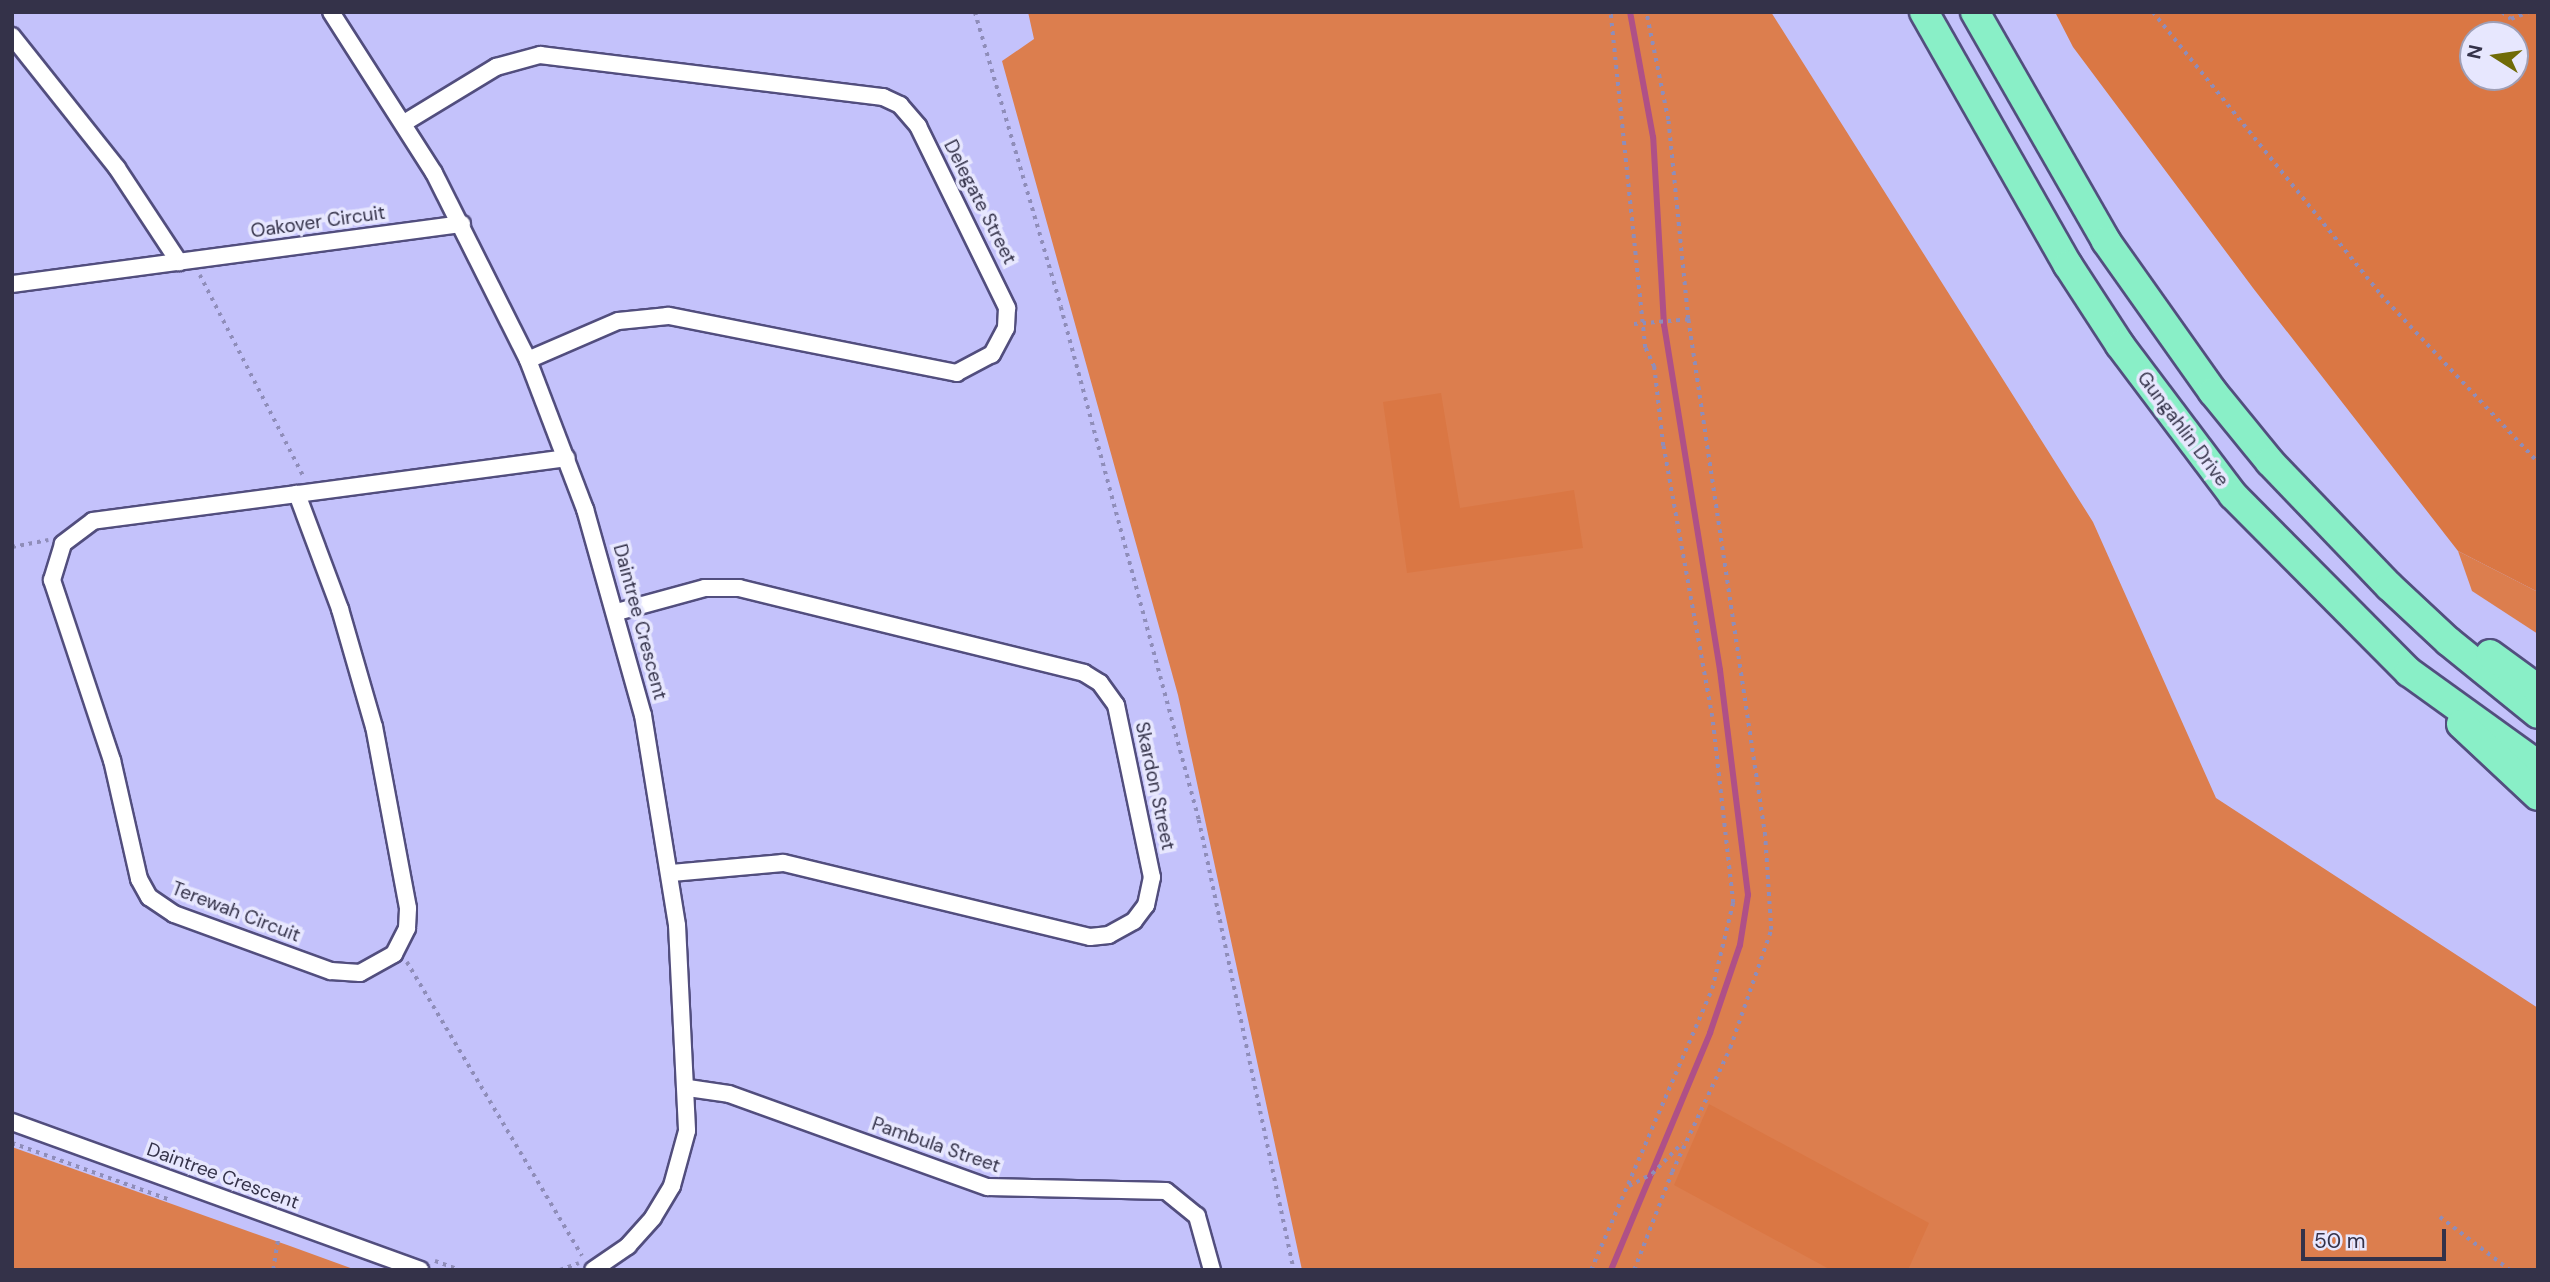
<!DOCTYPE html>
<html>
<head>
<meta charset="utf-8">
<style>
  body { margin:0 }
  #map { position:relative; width:2550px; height:1282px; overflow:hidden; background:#c4c2fb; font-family:"DM Sans",sans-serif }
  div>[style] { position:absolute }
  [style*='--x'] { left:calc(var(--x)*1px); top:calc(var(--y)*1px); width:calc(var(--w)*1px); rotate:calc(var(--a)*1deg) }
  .green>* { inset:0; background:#dc7e4e }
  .forest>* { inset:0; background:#da7744 }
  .stream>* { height:6px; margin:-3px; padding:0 3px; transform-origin:3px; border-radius:3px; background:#af5087 }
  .path>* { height:3.5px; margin-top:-1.75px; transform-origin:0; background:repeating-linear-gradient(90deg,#8f8db9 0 3.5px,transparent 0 8.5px) }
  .roads { filter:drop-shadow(2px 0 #524e7e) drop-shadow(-2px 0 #524e7e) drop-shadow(0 2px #524e7e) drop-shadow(0 -2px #524e7e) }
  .street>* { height:16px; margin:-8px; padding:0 8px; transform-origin:8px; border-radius:8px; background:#fff }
  .highway>* { height:28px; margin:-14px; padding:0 14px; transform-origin:14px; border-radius:14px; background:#89efc7 }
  span { translate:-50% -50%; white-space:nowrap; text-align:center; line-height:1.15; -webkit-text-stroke:7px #e7e7fe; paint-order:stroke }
  .street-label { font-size:19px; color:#343249 }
  .frame { position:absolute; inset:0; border:14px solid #343249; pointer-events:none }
  .north { position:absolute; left:2459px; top:21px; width:70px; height:70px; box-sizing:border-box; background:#e7e7fe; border:2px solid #9f9fb6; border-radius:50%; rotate:282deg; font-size:19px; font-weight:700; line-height:28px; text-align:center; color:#343249 }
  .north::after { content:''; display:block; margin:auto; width:24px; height:32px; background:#706b07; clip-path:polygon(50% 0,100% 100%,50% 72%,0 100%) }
  .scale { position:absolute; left:2301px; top:1229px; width:145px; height:32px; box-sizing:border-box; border:4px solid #343249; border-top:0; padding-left:9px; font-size:21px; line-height:24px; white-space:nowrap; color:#343249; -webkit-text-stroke:5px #e7e7fe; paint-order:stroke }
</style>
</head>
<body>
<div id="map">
  <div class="green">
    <i style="clip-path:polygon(1028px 12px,1771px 12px,2093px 522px,2216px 798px,2538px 1008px,2538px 1270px,1302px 1270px,1178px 695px,1002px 61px,1034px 39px)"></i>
    <i style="clip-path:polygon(2458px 551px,2538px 592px,2538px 634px,2472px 591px)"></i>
    <i style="clip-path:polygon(12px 1147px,290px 1246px,356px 1270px,12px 1270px)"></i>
  </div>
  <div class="forest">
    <i style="clip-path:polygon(evenodd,2055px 12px,2538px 12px,2538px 592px,2458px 551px,2253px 288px,2073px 47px,2055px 12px,2473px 35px,2515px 35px,2515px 77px,2473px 77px,2473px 35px)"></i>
    <i style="clip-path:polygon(1441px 393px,1460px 508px,1574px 490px,1583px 548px,1407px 573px,1383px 402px)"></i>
    <i style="clip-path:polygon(1709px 1104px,1929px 1223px,1908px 1270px,1831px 1270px,1674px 1185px)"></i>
  </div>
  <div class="stream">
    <i style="--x:1611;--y:1270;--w:257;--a:-67.3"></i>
    <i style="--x:1710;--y:1033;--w:93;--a:-71.2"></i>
    <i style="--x:1740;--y:945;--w:51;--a:-80.9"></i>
    <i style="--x:1748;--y:895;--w:227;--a:-97.1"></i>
    <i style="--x:1720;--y:670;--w:350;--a:-99.2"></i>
    <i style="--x:1664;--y:325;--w:188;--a:-93.3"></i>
    <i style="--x:1653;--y:137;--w:127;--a:-100.4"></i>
  </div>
  <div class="path">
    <i style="--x:975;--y:12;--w:307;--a:73.7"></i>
    <i style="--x:1061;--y:307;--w:531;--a:74.94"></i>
    <i style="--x:1199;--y:820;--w:460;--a:78.1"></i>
    <i style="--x:2153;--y:12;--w:363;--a:51.1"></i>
    <i style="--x:2381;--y:295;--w:229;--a:46.8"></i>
    <i style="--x:2451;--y:12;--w:14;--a:0"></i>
    <i style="--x:2502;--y:12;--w:11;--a:38"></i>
    <i style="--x:2511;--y:19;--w:19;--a:-21"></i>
    <i style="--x:200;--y:275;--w:227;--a:62.8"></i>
    <i style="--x:1634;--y:324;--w:58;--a:-4.9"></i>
    <i style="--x:12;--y:547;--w:37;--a:-11"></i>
    <i style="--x:407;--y:962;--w:342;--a:59.2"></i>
    <i style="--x:12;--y:1143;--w:168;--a:19.8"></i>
    <i style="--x:1629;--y:1186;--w:26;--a:-28"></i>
    <i style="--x:1652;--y:1174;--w:43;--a:-45.9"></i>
    <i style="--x:2440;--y:1217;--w:88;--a:37.1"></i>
    <i style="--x:435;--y:1261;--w:27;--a:20"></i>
    <i style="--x:273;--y:1270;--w:33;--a:-81"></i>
    <i style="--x:560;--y:1270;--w:20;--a:-20"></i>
    <i style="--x:1591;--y:1270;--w:306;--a:-66.7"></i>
    <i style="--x:1712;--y:989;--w:89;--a:-76.3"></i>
    <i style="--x:1733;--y:903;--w:187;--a:-96.4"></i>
    <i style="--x:1712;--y:717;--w:275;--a:-100.2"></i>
    <i style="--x:1663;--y:446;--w:80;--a:-96.5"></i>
    <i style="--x:1654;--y:367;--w:21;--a:-115"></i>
    <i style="--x:1645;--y:348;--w:338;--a:-95.9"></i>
    <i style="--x:1634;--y:1270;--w:105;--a:-68.8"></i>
    <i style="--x:1672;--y:1172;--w:137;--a:-64.9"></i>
    <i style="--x:1730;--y:1048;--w:125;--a:-70.8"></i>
    <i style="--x:1771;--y:930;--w:94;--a:-93.7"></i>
    <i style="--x:1765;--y:836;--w:523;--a:-98.47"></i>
    <i style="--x:1688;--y:319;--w:200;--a:-95.7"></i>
    <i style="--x:1668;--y:120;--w:110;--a:-101.5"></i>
  </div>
  <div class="roads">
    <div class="street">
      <i style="--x:331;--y:12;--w:191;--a:57.4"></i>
      <i style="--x:434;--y:173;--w:209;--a:63.3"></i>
      <i style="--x:528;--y:360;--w:160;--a:69.1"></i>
      <i style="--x:585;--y:509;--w:214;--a:74.3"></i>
      <i style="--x:643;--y:715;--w:213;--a:80.8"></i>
      <i style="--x:677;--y:925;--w:206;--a:87.2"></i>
      <i style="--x:687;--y:1131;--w:57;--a:105.3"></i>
      <i style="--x:672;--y:1186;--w:37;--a:121"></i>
      <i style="--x:653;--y:1218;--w:38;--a:132"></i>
      <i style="--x:628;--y:1246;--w:42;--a:145.6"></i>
      <i style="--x:12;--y:36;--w:169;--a:51.5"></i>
      <i style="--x:117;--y:168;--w:113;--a:56.6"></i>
      <i style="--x:404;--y:123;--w:108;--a:-31.3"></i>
      <i style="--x:496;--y:67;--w:46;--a:-15.3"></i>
      <i style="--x:540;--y:55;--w:346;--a:7"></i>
      <i style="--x:883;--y:97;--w:19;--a:25"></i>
      <i style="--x:900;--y:105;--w:28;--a:49"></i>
      <i style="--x:918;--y:126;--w:203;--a:63.9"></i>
      <i style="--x:1007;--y:308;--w:20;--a:93"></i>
      <i style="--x:1006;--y:328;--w:30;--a:118"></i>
      <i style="--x:992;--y:354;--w:40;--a:152"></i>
      <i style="--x:957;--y:373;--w:295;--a:-168.8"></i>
      <i style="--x:668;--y:316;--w:50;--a:174.3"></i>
      <i style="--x:618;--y:321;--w:98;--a:156.6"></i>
      <i style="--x:12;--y:284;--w:454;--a:-7.6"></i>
      <i style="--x:297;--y:494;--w:206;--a:172.5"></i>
      <i style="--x:93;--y:521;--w:38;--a:143"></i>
      <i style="--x:63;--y:544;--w:38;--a:107"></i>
      <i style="--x:52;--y:580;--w:190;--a:71.6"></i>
      <i style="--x:112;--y:760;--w:122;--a:77.2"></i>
      <i style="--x:139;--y:879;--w:21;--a:61"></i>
      <i style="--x:149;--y:897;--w:30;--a:34"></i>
      <i style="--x:174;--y:914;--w:167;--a:20"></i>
      <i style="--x:331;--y:971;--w:29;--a:4"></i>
      <i style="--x:360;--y:973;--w:39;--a:-29"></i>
      <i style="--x:394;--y:954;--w:29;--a:-63"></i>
      <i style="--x:407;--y:928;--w:20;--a:-87"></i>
      <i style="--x:408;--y:908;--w:184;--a:-100.6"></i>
      <i style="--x:374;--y:727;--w:123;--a:-106.1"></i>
      <i style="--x:340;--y:609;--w:123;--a:-110.5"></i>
      <i style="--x:297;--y:494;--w:272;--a:-7.6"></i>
      <i style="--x:617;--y:612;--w:91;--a:-15.3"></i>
      <i style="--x:705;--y:588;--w:34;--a:0"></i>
      <i style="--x:739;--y:588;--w:355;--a:13.8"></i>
      <i style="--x:1084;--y:673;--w:19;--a:32"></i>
      <i style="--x:1100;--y:683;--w:27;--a:54"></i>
      <i style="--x:1116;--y:705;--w:176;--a:78.2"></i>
      <i style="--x:1152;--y:877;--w:29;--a:102"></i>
      <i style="--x:1146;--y:905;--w:20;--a:127"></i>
      <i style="--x:1134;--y:921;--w:29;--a:151"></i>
      <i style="--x:1109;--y:935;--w:19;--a:174"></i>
      <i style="--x:1090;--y:937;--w:316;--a:-166.4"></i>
      <i style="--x:783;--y:863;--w:112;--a:174.9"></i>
      <i style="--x:688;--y:1088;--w:41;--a:8.3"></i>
      <i style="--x:729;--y:1094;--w:275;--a:19.8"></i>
      <i style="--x:988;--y:1187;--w:178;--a:1.3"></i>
      <i style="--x:1166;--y:1191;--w:40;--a:39"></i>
      <i style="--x:1197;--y:1216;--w:56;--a:74.5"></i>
      <i style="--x:12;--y:1122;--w:434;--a:19.9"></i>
    </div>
    <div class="highway">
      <i style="--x:1924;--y:12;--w:291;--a:60.4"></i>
      <i style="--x:2068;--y:265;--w:95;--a:57"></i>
      <i style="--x:2120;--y:345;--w:188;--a:53"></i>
      <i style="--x:2233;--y:495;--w:250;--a:45.2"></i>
      <i style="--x:2409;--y:672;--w:159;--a:35.8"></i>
      <i style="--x:1975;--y:12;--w:264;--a:60.2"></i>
      <i style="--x:2106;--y:241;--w:185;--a:54.7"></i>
      <i style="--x:2213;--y:392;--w:90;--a:50.8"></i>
      <i style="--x:2270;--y:462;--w:172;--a:46.2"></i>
      <i style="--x:2389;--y:586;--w:81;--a:43"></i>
      <i style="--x:2448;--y:641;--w:116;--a:39"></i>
      <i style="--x:2490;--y:654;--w:59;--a:36.1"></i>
      <i style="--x:2461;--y:724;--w:105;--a:43.1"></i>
    </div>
  </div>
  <div class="street-label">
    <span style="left:980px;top:202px;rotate:63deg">Delegate Street</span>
    <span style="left:318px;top:222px;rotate:-8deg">Oakover Circuit</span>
    <span style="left:2183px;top:429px;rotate:53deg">Gungahlin Drive</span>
    <span style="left:640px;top:622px;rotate:75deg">Daintree Crescent</span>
    <span style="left:1155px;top:786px;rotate:78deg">Skardon Street</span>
    <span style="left:236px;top:912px;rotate:21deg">Terewah Circuit</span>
    <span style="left:936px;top:1145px;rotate:19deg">Pambula Street</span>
    <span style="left:223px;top:1176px;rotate:20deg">Daintree Crescent</span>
  </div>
  <div class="frame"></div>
  <div class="north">N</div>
  <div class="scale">50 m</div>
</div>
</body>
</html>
